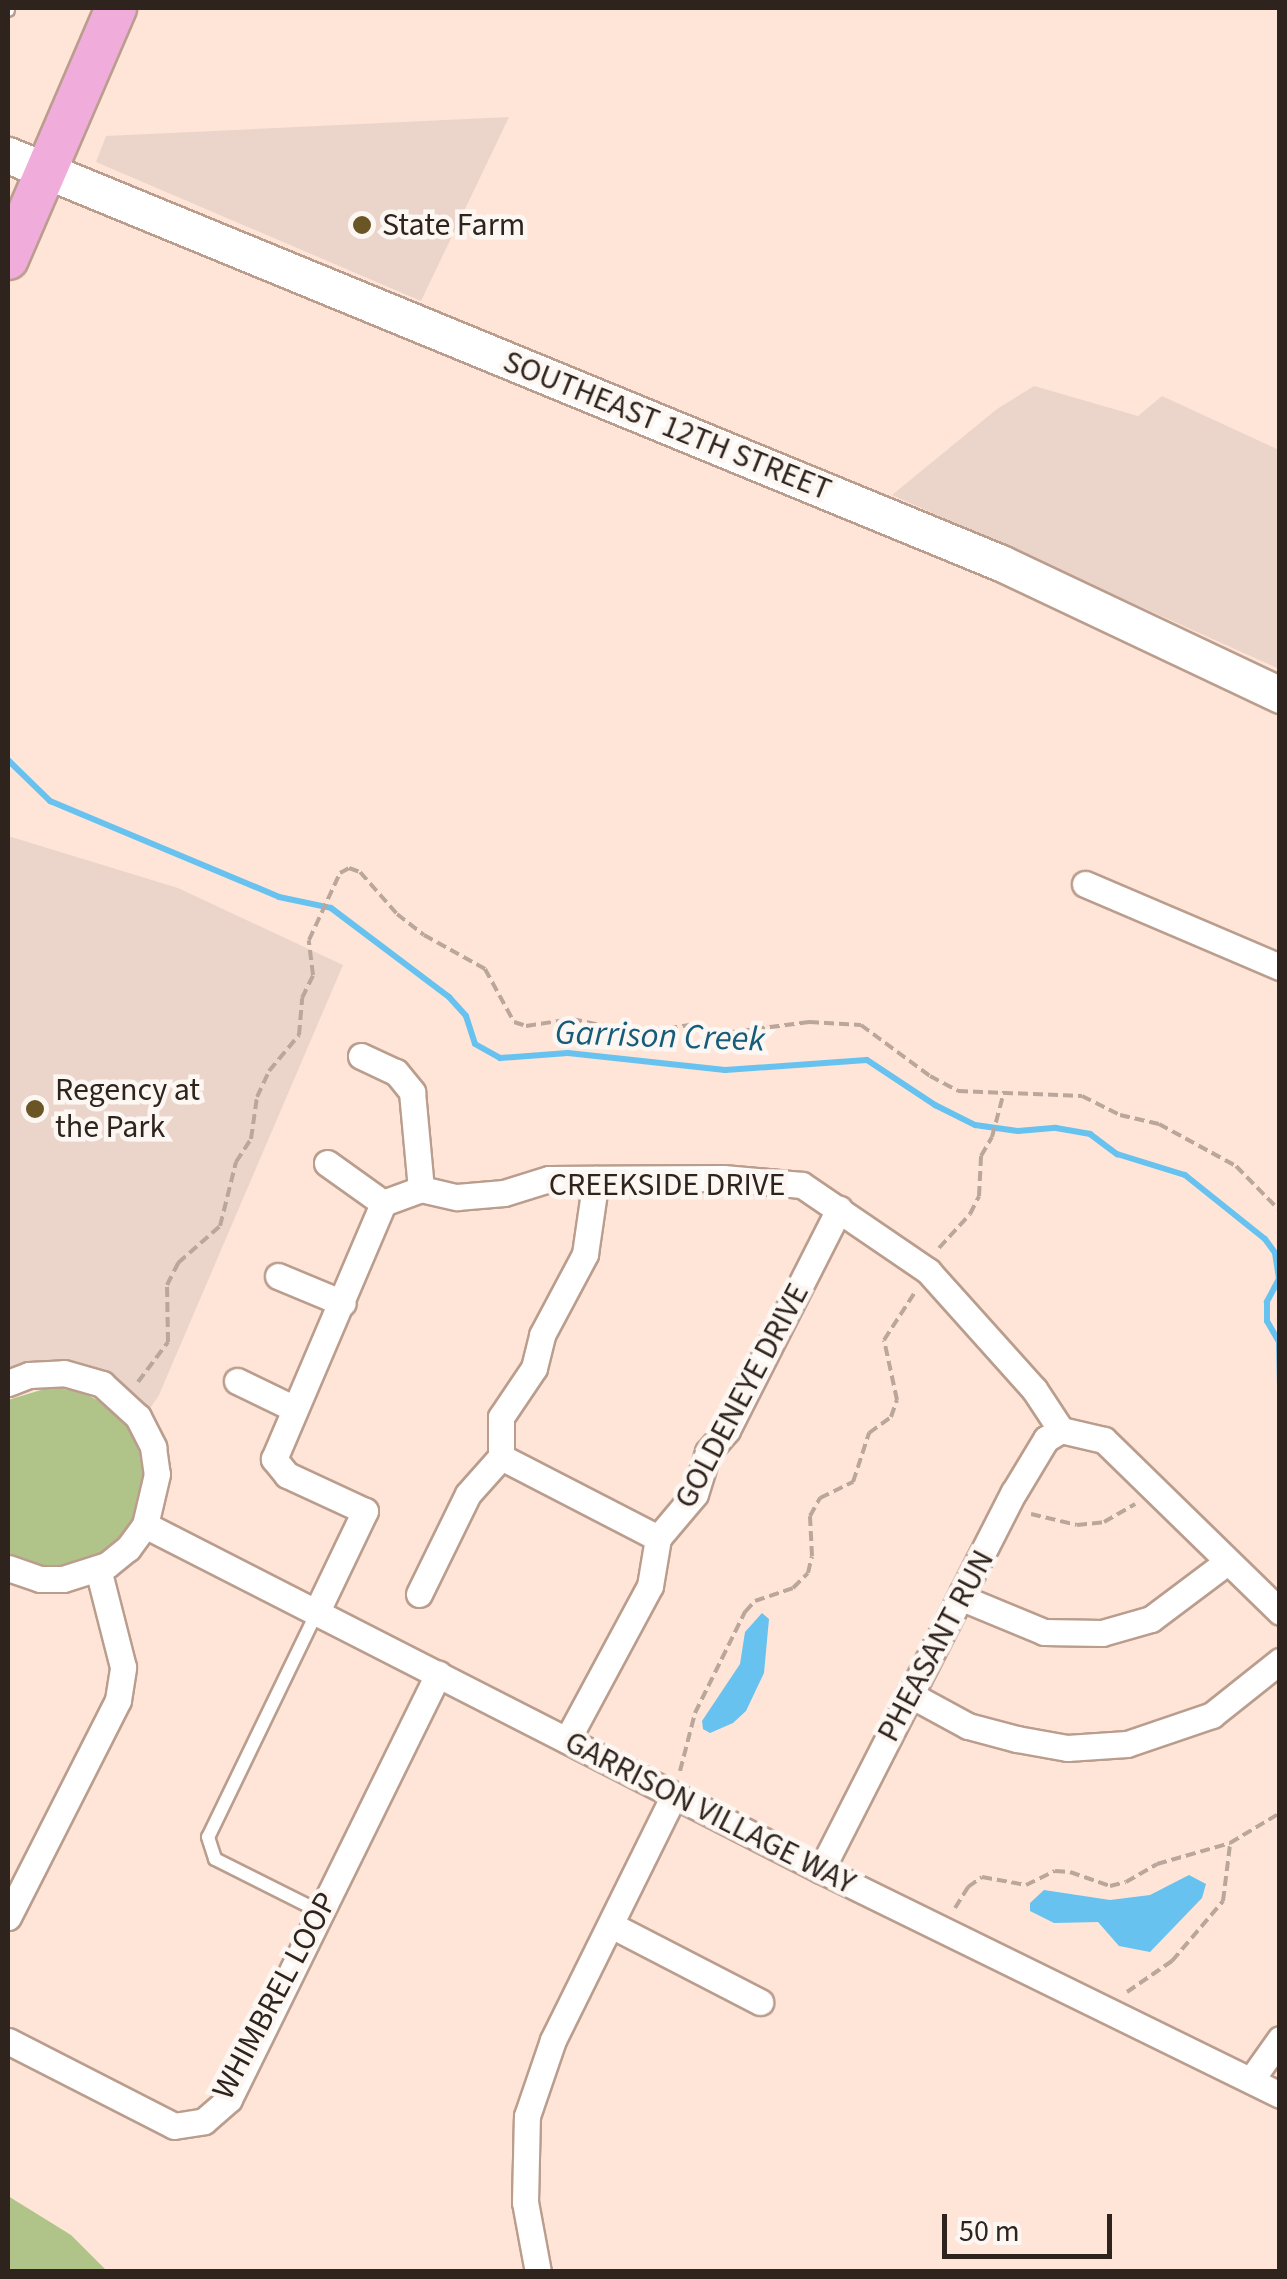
<!DOCTYPE html>
<html>
<head>
<meta charset="utf-8">
<style>
  body { margin:0 }
  #map { position:relative; width:1287px; height:2279px; overflow:hidden; background:#fee5d8; font-family:"Source Sans 3",sans-serif }
  div>[style] { position:absolute }
  [style*='--x'] { left:calc(var(--x)*1px); top:calc(var(--y)*1px); width:calc(var(--w)*1px); rotate:calc(var(--a)*1deg) }
  .commercial>* { inset:0; background:#ebd5ca }
  .green>* { inset:0; background:#b0c48a }
  .water>* { inset:0; background:#67c2ef }
  .stream>* { height:6px; margin:-3px; padding:0 3px; transform-origin:3px; border-radius:3px; background:#67c2ef }
  .path>* { height:4px; margin-top:-2px; transform-origin:0; background:repeating-linear-gradient(90deg,#baa69b 0 10px,transparent 0 15px) }
  .roads { filter:drop-shadow(2px 0 #ba9d8d) drop-shadow(-2px 0 #ba9d8d) drop-shadow(0 2px #ba9d8d) drop-shadow(0 -2px #ba9d8d) }
  .service>* { height:12px; margin:-6px; padding:0 6px; transform-origin:6px; border-radius:6px; background:#fff }
  .minor>* { height:25px; margin:-12.5px; padding:0 12.5px; transform-origin:12.5px; border-radius:12.5px; background:#fff }
  .secondary>* { height:35px; margin:-17.5px; padding:0 17.5px; transform-origin:17.5px; border-radius:17.5px; background:#fff }
  .trunk>* { height:40px; margin:-20px; padding:0 20px; transform-origin:20px; border-radius:20px; background:#f0acda }
  .dots>* { width:28px; height:28px; translate:-50% -50%; box-sizing:border-box; border:5px solid #fdf7f3; border-radius:50% }
  span { translate:-50% -50%; white-space:nowrap; text-align:center; line-height:1.15; -webkit-text-stroke:9px #fdf7f3; paint-order:stroke }
  .poi-label { font-size:32px; color:#2f241d }
  .left { translate:0 -50%; text-align:left }
  .street-label { font-size:32px; color:#2f241d }
  .water-label { font-size:35px; color:#145c7a; font-style:italic }
  .frame { position:absolute; inset:0; border:10px solid #2f241d; pointer-events:none }
  .scale { position:absolute; left:942px; top:2214px; width:170px; height:45px; box-sizing:border-box; border:5px solid #2f241d; border-top:0; padding-left:12px; font-size:30px; line-height:35px; white-space:nowrap; color:#2f241d; -webkit-text-stroke:8px #fdf7f3; paint-order:stroke }
</style>
</head>
<body>
<div id="map">
  <div class="commercial">
    <i style="clip-path:polygon(509px 117px,421px 301px,96px 162px,106px 136px)"></i>
    <i style="clip-path:polygon(1034px 386px,1138px 416px,1162px 396px,1279px 450px,1279px 669px,892px 495px,997px 409px)"></i>
    <i style="clip-path:polygon(8px 836px,178px 888px,343px 965px,159px 1395px,145px 1416px,123px 1390px,8px 1377px)"></i>
  </div>
  <div class="green">
    <i style="clip-path:polygon(51px 1387px,82px 1392px,110px 1407px,131px 1431px,143px 1460px,145px 1491px,136px 1522px,118px 1547px,61px 1573px,8px 1562px,8px 1400px)"></i>
    <i style="clip-path:polygon(8px 2196px,71px 2235px,107px 2271px,8px 2271px)"></i>
  </div>
  <div class="water">
    <i style="clip-path:polygon(762px 1613px,769px 1619px,764px 1673px,746px 1711px,733px 1723px,710px 1733px,703px 1729px,702px 1721px,740px 1664px,745px 1632px)"></i>
    <i style="clip-path:polygon(1189px 1875px,1206px 1884px,1202px 1898px,1150px 1952px,1119px 1946px,1098px 1922px,1054px 1923px,1030px 1911px,1030px 1903px,1044px 1890px,1110px 1900px,1150px 1895px)"></i>
  </div>
  <div class="stream">
    <i style="--x:8;--y:760;--w:59;--a:44.3"></i>
    <i style="--x:50;--y:801;--w:248;--a:22.7"></i>
    <i style="--x:279;--y:897;--w:53;--a:11.9"></i>
    <i style="--x:331;--y:908;--w:148;--a:37"></i>
    <i style="--x:449;--y:997;--w:25;--a:48"></i>
    <i style="--x:466;--y:1016;--w:29;--a:72"></i>
    <i style="--x:475;--y:1044;--w:29;--a:29"></i>
    <i style="--x:500;--y:1058;--w:68;--a:-4.2"></i>
    <i style="--x:568;--y:1053;--w:158;--a:6.2"></i>
    <i style="--x:725;--y:1070;--w:142;--a:-4"></i>
    <i style="--x:867;--y:1060;--w:82;--a:33.5"></i>
    <i style="--x:935;--y:1105;--w:45;--a:26.6"></i>
    <i style="--x:975;--y:1125;--w:43;--a:7.9"></i>
    <i style="--x:1018;--y:1131;--w:38;--a:-5"></i>
    <i style="--x:1056;--y:1128;--w:35;--a:10"></i>
    <i style="--x:1090;--y:1134;--w:34;--a:37"></i>
    <i style="--x:1117;--y:1154;--w:71;--a:17.2"></i>
    <i style="--x:1185;--y:1175;--w:102;--a:38.7"></i>
    <i style="--x:1265;--y:1239;--w:17;--a:54"></i>
    <i style="--x:1275;--y:1253;--w:26;--a:81"></i>
    <i style="--x:1279;--y:1279;--w:26;--a:118"></i>
    <i style="--x:1267;--y:1302;--w:19;--a:90"></i>
    <i style="--x:1267;--y:1321;--w:24;--a:60"></i>
    <i style="--x:1279;--y:1342;--w:43;--a:88.7"></i>
  </div>
  <div class="path">
    <i style="--x:939;--y:1248;--w:46;--a:-47.6"></i>
    <i style="--x:970;--y:1214;--w:20;--a:-63"></i>
    <i style="--x:979;--y:1196;--w:40;--a:-87.1"></i>
    <i style="--x:981;--y:1156;--w:22;--a:-60"></i>
    <i style="--x:992;--y:1137;--w:47;--a:-75.1"></i>
    <i style="--x:138;--y:1382;--w:50;--a:-53.1"></i>
    <i style="--x:168;--y:1342;--w:57;--a:-91"></i>
    <i style="--x:167;--y:1285;--w:25;--a:-63"></i>
    <i style="--x:178;--y:1263;--w:56;--a:-41.4"></i>
    <i style="--x:220;--y:1226;--w:66;--a:-76"></i>
    <i style="--x:236;--y:1162;--w:27;--a:-57"></i>
    <i style="--x:251;--y:1139;--w:42;--a:-81.9"></i>
    <i style="--x:257;--y:1097;--w:29;--a:-65"></i>
    <i style="--x:269;--y:1071;--w:47;--a:-50.2"></i>
    <i style="--x:299;--y:1035;--w:37;--a:-85"></i>
    <i style="--x:302;--y:998;--w:25;--a:-64"></i>
    <i style="--x:313;--y:975;--w:35;--a:-97"></i>
    <i style="--x:309;--y:940;--w:74;--a:-65.2"></i>
    <i style="--x:340;--y:873;--w:10;--a:-29"></i>
    <i style="--x:349;--y:868;--w:12;--a:20"></i>
    <i style="--x:360;--y:872;--w:56;--a:48.6"></i>
    <i style="--x:397;--y:914;--w:34;--a:38"></i>
    <i style="--x:424;--y:935;--w:70;--a:29.1"></i>
    <i style="--x:485;--y:969;--w:60;--a:61.3"></i>
    <i style="--x:514;--y:1022;--w:13;--a:18"></i>
    <i style="--x:526;--y:1026;--w:47;--a:-8.7"></i>
    <i style="--x:572;--y:1019;--w:67;--a:12"></i>
    <i style="--x:638;--y:1033;--w:52;--a:-8.9"></i>
    <i style="--x:689;--y:1025;--w:37;--a:13"></i>
    <i style="--x:725;--y:1033;--w:85;--a:-7.5"></i>
    <i style="--x:809;--y:1022;--w:52;--a:3.3"></i>
    <i style="--x:861;--y:1025;--w:86;--a:36.5"></i>
    <i style="--x:930;--y:1076;--w:32;--a:28"></i>
    <i style="--x:958;--y:1091;--w:124;--a:2.3"></i>
    <i style="--x:1082;--y:1096;--w:42;--a:26.6"></i>
    <i style="--x:1120;--y:1115;--w:40;--a:13"></i>
    <i style="--x:1159;--y:1124;--w:88;--a:28.6"></i>
    <i style="--x:1236;--y:1166;--w:63;--a:45.6"></i>
    <i style="--x:1031;--y:1514;--w:47;--a:13.4"></i>
    <i style="--x:1077;--y:1525;--w:27;--a:-6"></i>
    <i style="--x:1104;--y:1522;--w:36;--a:-30"></i>
    <i style="--x:680;--y:1771;--w:60;--a:-75.5"></i>
    <i style="--x:695;--y:1713;--w:113;--a:-63.7"></i>
    <i style="--x:745;--y:1612;--w:15;--a:-48"></i>
    <i style="--x:755;--y:1601;--w:40;--a:-18.9"></i>
    <i style="--x:793;--y:1588;--w:21;--a:-45"></i>
    <i style="--x:808;--y:1573;--w:17;--a:-77"></i>
    <i style="--x:812;--y:1556;--w:40;--a:-92.9"></i>
    <i style="--x:810;--y:1516;--w:21;--a:-61"></i>
    <i style="--x:820;--y:1498;--w:37;--a:-26"></i>
    <i style="--x:853;--y:1482;--w:52;--a:-71.9"></i>
    <i style="--x:869;--y:1433;--w:27;--a:-36"></i>
    <i style="--x:891;--y:1417;--w:18;--a:-71"></i>
    <i style="--x:897;--y:1400;--w:61;--a:-102.2"></i>
    <i style="--x:884;--y:1340;--w:57;--a:-57.1"></i>
    <i style="--x:955;--y:1908;--w:25;--a:-58"></i>
    <i style="--x:968;--y:1887;--w:17;--a:-36"></i>
    <i style="--x:982;--y:1877;--w:45;--a:10.3"></i>
    <i style="--x:1026;--y:1885;--w:32;--a:-26"></i>
    <i style="--x:1055;--y:1871;--w:15;--a:4"></i>
    <i style="--x:1070;--y:1872;--w:42;--a:19.3"></i>
    <i style="--x:1110;--y:1886;--w:16;--a:-14"></i>
    <i style="--x:1126;--y:1882;--w:36;--a:-30"></i>
    <i style="--x:1157;--y:1864;--w:76;--a:-16"></i>
    <i style="--x:1230;--y:1843;--w:58;--a:-31"></i>
    <i style="--x:1127;--y:1992;--w:55;--a:-34.6"></i>
    <i style="--x:1172;--y:1961;--w:79;--a:-49.6"></i>
    <i style="--x:1223;--y:1901;--w:56;--a:-82.9"></i>
  </div>
  <div class="roads">
    <div class="service">
      <i style="--x:8;--y:10;--w:2;--a:-90"></i>
      <i style="--x:317;--y:1612;--w:250;--a:115.8"></i>
      <i style="--x:208;--y:1837;--w:23;--a:72"></i>
      <i style="--x:215;--y:1859;--w:119;--a:26.6"></i>
    </div>
    <div class="minor">
      <i style="--x:1085;--y:884;--w:212;--a:23.1"></i>
      <i style="--x:361;--y:1056;--w:38;--a:25"></i>
      <i style="--x:396;--y:1072;--w:26;--a:51"></i>
      <i style="--x:412;--y:1092;--w:97;--a:84.7"></i>
      <i style="--x:327;--y:1163;--w:69;--a:35.5"></i>
      <i style="--x:278;--y:1276;--w:70;--a:22.6"></i>
      <i style="--x:237;--y:1381;--w:64;--a:25.8"></i>
      <i style="--x:8;--y:1383;--w:22;--a:-21"></i>
      <i style="--x:29;--y:1375;--w:35;--a:-3"></i>
      <i style="--x:64;--y:1373;--w:40;--a:16"></i>
      <i style="--x:102;--y:1384;--w:49;--a:42.5"></i>
      <i style="--x:138;--y:1417;--w:34;--a:63"></i>
      <i style="--x:153;--y:1447;--w:27;--a:82"></i>
      <i style="--x:157;--y:1474;--w:52;--a:103.2"></i>
      <i style="--x:145;--y:1525;--w:29;--a:126"></i>
      <i style="--x:128;--y:1548;--w:27;--a:141"></i>
      <i style="--x:107;--y:1565;--w:46;--a:162.3"></i>
      <i style="--x:63;--y:1579;--w:23;--a:180"></i>
      <i style="--x:40;--y:1579;--w:34;--a:-161"></i>
      <i style="--x:501;--y:1457;--w:177;--a:27.3"></i>
      <i style="--x:145;--y:1525;--w:759;--a:27.04"></i>
      <i style="--x:821;--y:1870;--w:511;--a:26.11"></i>
      <i style="--x:419;--y:1594;--w:111;--a:-63.9"></i>
      <i style="--x:468;--y:1494;--w:50;--a:-48.3"></i>
      <i style="--x:501;--y:1457;--w:40;--a:-90"></i>
      <i style="--x:501;--y:1417;--w:59;--a:-56"></i>
      <i style="--x:534;--y:1368;--w:34;--a:-76"></i>
      <i style="--x:542;--y:1335;--w:92;--a:-62"></i>
      <i style="--x:585;--y:1254;--w:76;--a:-81.7"></i>
      <i style="--x:962;--y:1598;--w:89;--a:22.5"></i>
      <i style="--x:1044;--y:1632;--w:58;--a:1"></i>
      <i style="--x:1102;--y:1633;--w:51;--a:-15.9"></i>
      <i style="--x:1151;--y:1619;--w:95;--a:-36.9"></i>
      <i style="--x:317;--y:1611;--w:111;--a:-64.4"></i>
      <i style="--x:365;--y:1511;--w:86;--a:-155.2"></i>
      <i style="--x:287;--y:1475;--w:21;--a:-129"></i>
      <i style="--x:274;--y:1459;--w:278;--a:-66.9"></i>
      <i style="--x:383;--y:1203;--w:40;--a:-20.2"></i>
      <i style="--x:421;--y:1189;--w:37;--a:13"></i>
      <i style="--x:457;--y:1197;--w:47;--a:-4.9"></i>
      <i style="--x:504;--y:1193;--w:47;--a:-17.3"></i>
      <i style="--x:549;--y:1179;--w:174;--a:-0.3"></i>
      <i style="--x:723;--y:1178;--w:79;--a:5.1"></i>
      <i style="--x:802;--y:1185;--w:153;--a:34.3"></i>
      <i style="--x:928;--y:1271;--w:159;--a:48.1"></i>
      <i style="--x:1034;--y:1389;--w:49;--a:56.6"></i>
      <i style="--x:1061;--y:1430;--w:44;--a:13.1"></i>
      <i style="--x:1104;--y:1440;--w:246;--a:44.3"></i>
      <i style="--x:909;--y:1694;--w:67;--a:28.5"></i>
      <i style="--x:968;--y:1726;--w:51;--a:14.9"></i>
      <i style="--x:1017;--y:1739;--w:51;--a:10.2"></i>
      <i style="--x:1067;--y:1748;--w:60;--a:-3.8"></i>
      <i style="--x:1127;--y:1744;--w:90;--a:-18.8"></i>
      <i style="--x:1212;--y:1715;--w:87;--a:-38.5"></i>
      <i style="--x:567;--y:1740;--w:175;--a:-61.7"></i>
      <i style="--x:650;--y:1586;--w:49;--a:-80.5"></i>
      <i style="--x:658;--y:1538;--w:57;--a:-49.9"></i>
      <i style="--x:695;--y:1494;--w:44;--a:-72.8"></i>
      <i style="--x:708;--y:1452;--w:29;--a:-49"></i>
      <i style="--x:727;--y:1430;--w:248;--a:-63.1"></i>
      <i style="--x:821;--y:1870;--w:424;--a:-63"></i>
      <i style="--x:1014;--y:1492;--w:62;--a:-58.9"></i>
      <i style="--x:1046;--y:1439;--w:17;--a:-31"></i>
      <i style="--x:8;--y:1917;--w:243;--a:-63.1"></i>
      <i style="--x:118;--y:1700;--w:33;--a:-81"></i>
      <i style="--x:123;--y:1667;--w:101;--a:-104.3"></i>
      <i style="--x:611;--y:1925;--w:168;--a:27.3"></i>
      <i style="--x:8;--y:2041;--w:186;--a:27.1"></i>
      <i style="--x:174;--y:2126;--w:30;--a:-9"></i>
      <i style="--x:204;--y:2121;--w:33;--a:-41"></i>
      <i style="--x:229;--y:2099;--w:474;--a:-63.8"></i>
      <i style="--x:1251;--y:2080;--w:50;--a:-54.7"></i>
      <i style="--x:538;--y:2272;--w:71;--a:-100.5"></i>
      <i style="--x:525;--y:2202;--w:86;--a:-88.7"></i>
      <i style="--x:527;--y:2116;--w:80;--a:-71.1"></i>
      <i style="--x:553;--y:2040;--w:273;--a:-63.7"></i>
    </div>
    <div class="secondary">
      <i style="--x:8;--y:155;--w:1074;--a:22.34"></i>
      <i style="--x:1001;--y:563;--w:309;--a:25.3"></i>
    </div>
    <div class="trunk">
      <i style="--x:8;--y:259;--w:273;--a:-66.7"></i>
    </div>
  </div>
  <div class="dots">
    <i style="left:362px;top:225px;background:#6a5524"></i>
    <i style="left:35px;top:1109px;background:#6a5524"></i>
  </div>
  <div class="poi-label">
    <span class="left" style="left:382px;top:225px">State Farm</span>
    <span class="left" style="left:55px;top:1109px">Regency at<br>the Park</span>
  </div>
  <div class="street-label">
    <span style="left:667px;top:426px;rotate:22deg">SOUTHEAST 12TH STREET</span>
    <span style="left:667px;top:1185px">CREEKSIDE DRIVE</span>
    <span style="left:742px;top:1396px;rotate:-62deg">GOLDENEYE DRIVE</span>
    <span style="left:936px;top:1646px;rotate:-62deg">PHEASANT RUN</span>
    <span style="left:710px;top:1813px;rotate:27deg">GARRISON VILLAGE WAY</span>
    <span style="left:275px;top:1996px;rotate:-62deg">WHIMBREL LOOP</span>
  </div>
  <div class="water-label">
    <span style="left:660px;top:1036px;rotate:2deg">Garrison Creek</span>
  </div>
  <div class="frame"></div>
  <div class="scale">50 m</div>
</div>
</body>
</html>
